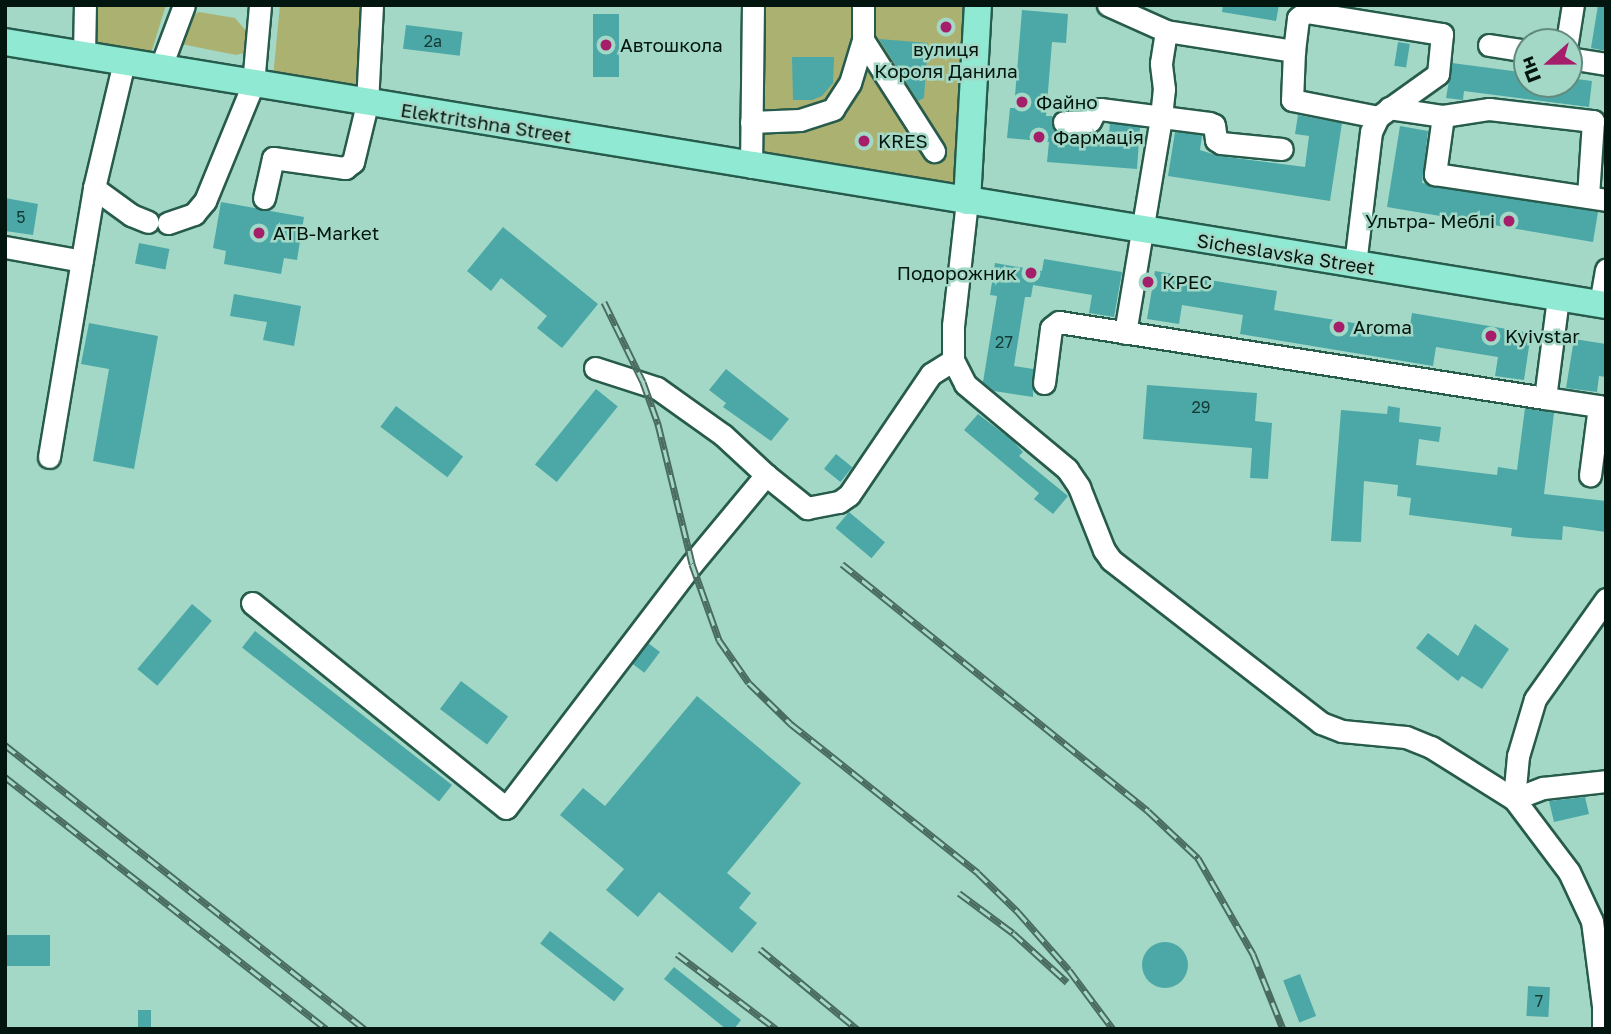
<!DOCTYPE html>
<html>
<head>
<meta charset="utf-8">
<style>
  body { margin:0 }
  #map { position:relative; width:1611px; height:1034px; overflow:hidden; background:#a3d8c7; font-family:"Golos Text",sans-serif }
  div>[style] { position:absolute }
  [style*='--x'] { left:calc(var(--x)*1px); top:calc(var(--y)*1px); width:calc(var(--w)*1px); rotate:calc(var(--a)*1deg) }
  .green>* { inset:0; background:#abb170 }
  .building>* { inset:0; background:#4ba8a6; transform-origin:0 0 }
  .round { border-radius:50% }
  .roads { filter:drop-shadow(2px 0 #275b4c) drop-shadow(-2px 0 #275b4c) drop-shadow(0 2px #275b4c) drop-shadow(0 -2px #275b4c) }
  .minor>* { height:21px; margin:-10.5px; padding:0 10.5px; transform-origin:10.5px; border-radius:10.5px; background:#fff }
  .major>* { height:26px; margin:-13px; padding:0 13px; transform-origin:13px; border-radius:13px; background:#8fe9d3 }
  .rail>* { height:7px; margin-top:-3.5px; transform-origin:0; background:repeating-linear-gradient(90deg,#a3d8c7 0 13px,#496b60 0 26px); box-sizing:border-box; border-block:2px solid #496b60 }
  .dots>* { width:19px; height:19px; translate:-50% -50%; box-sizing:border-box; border:4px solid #a3d8c7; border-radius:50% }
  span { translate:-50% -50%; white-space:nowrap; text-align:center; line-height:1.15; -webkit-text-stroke:5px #a3d8c7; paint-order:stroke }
  .number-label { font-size:16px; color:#143a35 }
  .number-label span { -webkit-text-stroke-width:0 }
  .poi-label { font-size:19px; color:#02150f }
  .left { translate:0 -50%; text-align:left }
  .right { translate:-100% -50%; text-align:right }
  .street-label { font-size:19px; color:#02150f }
  .frame { position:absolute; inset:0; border:7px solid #02150f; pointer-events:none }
  .north { position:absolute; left:1513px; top:28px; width:70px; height:70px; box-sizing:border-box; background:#a3d8c7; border:2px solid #638a7d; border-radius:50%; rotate:249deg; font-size:19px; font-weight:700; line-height:28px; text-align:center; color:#02150f }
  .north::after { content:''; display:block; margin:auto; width:24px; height:32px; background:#a51e69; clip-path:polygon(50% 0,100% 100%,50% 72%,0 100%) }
</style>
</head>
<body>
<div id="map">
  <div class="green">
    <i style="clip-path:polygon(85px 5px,166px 5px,147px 66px,84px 55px)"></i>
    <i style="clip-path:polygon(280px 5px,372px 5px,367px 104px,272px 88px)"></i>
    <i style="clip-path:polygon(753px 5px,978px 5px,967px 201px,751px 167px)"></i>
    <i style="clip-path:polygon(199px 12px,235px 18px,247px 32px,248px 52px,236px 55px,181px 44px,178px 41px,187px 19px)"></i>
  </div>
  <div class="building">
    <i style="clip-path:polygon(1223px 5px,1279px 5px,1276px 21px,1222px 12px)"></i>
    <i style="clip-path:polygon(1598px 5px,1606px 5px,1606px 51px,1591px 48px)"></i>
    <i style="clip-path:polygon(1022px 10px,1068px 14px,1066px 43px,1052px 42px,1046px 116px,1052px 116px,1053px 130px,1065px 135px,1109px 134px,1110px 123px,1140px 127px,1137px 169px,1047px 162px,1049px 142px,1007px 138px,1010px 108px,1014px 108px)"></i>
    <i style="left:593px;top:14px;width:26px;height:63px"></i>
    <i style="left:406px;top:25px;width:57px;height:24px;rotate:7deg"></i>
    <i style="clip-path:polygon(879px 39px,928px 43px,924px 98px,918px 101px)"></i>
    <i style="left:1398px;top:42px;width:12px;height:24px;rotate:9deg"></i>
    <i style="clip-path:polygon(792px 57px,834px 57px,833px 83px,822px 96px,812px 100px,793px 100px)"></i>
    <i style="clip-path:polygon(1452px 63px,1527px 73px,1527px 84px,1569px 84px,1569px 78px,1592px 81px,1589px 107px,1464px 91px,1463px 100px,1446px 98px)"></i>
    <i style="clip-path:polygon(1298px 115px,1342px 123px,1330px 201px,1168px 176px,1175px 132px,1202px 135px,1200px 150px,1219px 156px,1305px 167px,1309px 136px,1295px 134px)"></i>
    <i style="clip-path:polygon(1400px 126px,1428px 131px,1422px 183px,1598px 212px,1593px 242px,1387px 207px)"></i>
    <i style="clip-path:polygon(5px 198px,38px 204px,33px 235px,5px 231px)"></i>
    <i style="clip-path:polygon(221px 202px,304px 217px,297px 260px,284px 258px,281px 274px,224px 264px,226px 251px,213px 248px)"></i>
    <i style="clip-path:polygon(503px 227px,598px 304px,562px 348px,537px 328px,547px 316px,501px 278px,491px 291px,467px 271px)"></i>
    <i style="left:139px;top:243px;width:31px;height:21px;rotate:11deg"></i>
    <i style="clip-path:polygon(1044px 259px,1122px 272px,1114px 317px,1089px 313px,1092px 295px,1033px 285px,1031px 297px,1025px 297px,1014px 366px,1033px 369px,1033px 397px,994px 391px,983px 382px,997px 296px,990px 295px,995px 263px,1042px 271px)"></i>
    <i style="clip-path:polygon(1155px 271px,1277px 291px,1274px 310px,1409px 332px,1412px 313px,1531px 333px,1524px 380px,1495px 376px,1498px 357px,1436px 347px,1433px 366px,1240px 334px,1243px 315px,1182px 305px,1179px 324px,1147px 319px)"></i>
    <i style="clip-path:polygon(234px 294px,301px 306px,294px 346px,263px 340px,267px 322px,230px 316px)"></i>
    <i style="clip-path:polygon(89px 323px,158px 336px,134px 469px,93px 461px,109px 369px,81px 364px)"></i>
    <i style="clip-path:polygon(1574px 339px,1606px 344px,1606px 377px,1599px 376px,1597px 392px,1566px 388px)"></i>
    <i style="clip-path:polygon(726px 369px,789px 419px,771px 441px,723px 407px,726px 403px,709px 390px)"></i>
    <i style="clip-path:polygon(1147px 385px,1257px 393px,1255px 421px,1272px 423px,1268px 479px,1250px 478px,1252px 448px,1143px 439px)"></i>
    <i style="left:596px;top:389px;width:28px;height:97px;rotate:39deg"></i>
    <i style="left:396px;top:406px;width:84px;height:26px;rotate:37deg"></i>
    <i style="clip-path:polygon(1388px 406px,1400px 408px,1399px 422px,1441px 427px,1439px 442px,1419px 439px,1416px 465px,1497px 475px,1498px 467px,1517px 470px,1525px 408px,1554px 413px,1544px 494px,1606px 501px,1606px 532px,1563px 526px,1562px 540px,1529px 538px,1511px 536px,1512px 528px,1409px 515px,1411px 498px,1397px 496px,1398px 485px,1364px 481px,1361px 542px,1331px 541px,1341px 410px,1387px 414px)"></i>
    <i style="clip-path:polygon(978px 414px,1012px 440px,1023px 452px,1019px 456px,1068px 496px,1053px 514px,1034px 499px,1039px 493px,964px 430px)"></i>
    <i style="left:836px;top:454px;width:21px;height:19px;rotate:39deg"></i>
    <i style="left:849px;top:512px;width:47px;height:21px;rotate:40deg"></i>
    <i style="left:192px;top:604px;width:26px;height:85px;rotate:40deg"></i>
    <i style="clip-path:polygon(1475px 624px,1509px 649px,1482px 689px,1462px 676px,1458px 681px,1416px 648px,1428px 633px,1458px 656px)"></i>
    <i style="left:255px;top:631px;width:250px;height:21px;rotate:38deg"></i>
    <i style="left:648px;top:643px;width:15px;height:26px;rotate:37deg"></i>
    <i style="left:461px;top:681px;width:59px;height:35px;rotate:37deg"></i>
    <i style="clip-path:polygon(697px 696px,801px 783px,727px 873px,751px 893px,739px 908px,757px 923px,732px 953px,659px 892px,638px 917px,606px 890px,624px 869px,560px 815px,583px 788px,605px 806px)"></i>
    <i style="clip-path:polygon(1585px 797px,1589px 814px,1554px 822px,1549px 801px)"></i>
    <i style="left:550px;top:931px;width:94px;height:16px;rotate:38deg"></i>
    <i style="left:5px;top:935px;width:45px;height:31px"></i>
    <i class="round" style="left:1142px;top:942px;width:46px;height:46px"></i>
    <i style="clip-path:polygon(674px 967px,741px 1020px,734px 1029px,726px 1029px,664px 979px)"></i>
    <i style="left:1300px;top:974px;width:45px;height:18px;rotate:69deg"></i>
    <i style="left:1528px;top:986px;width:22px;height:30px;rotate:3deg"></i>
    <i style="left:138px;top:1010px;width:13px;height:19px"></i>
  </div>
  <div class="roads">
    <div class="minor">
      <i style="--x:863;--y:5;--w:35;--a:90"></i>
      <i style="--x:863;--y:40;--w:132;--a:57.4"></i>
      <i style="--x:1108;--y:5;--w:64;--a:24.1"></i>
      <i style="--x:1567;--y:42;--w:37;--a:-81"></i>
      <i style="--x:1489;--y:45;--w:38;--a:9"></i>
      <i style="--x:1294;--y:51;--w:49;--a:92.3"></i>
      <i style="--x:1292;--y:100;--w:88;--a:11.2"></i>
      <i style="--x:84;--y:55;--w:50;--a:-88.9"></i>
      <i style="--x:1569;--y:58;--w:37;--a:9"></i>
      <i style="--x:160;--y:69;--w:68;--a:-69.4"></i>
      <i style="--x:1389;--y:108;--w:55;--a:8.4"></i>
      <i style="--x:1443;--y:116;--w:59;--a:97.9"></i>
      <i style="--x:1435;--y:174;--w:173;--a:8.6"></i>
      <i style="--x:1443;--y:116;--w:47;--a:-8.7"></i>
      <i style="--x:1489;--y:109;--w:105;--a:6.6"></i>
      <i style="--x:1593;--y:121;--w:76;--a:93.8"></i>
      <i style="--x:751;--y:122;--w:49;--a:-2.3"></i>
      <i style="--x:800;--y:120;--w:35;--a:-18"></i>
      <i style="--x:833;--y:109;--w:31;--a:-57"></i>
      <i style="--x:850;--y:83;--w:45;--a:-73.2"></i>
      <i style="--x:1064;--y:122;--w:26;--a:-2"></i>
      <i style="--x:1090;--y:121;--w:11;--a:-63"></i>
      <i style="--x:1095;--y:111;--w:5;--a:-22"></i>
      <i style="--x:1100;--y:109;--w:110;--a:7.3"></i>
      <i style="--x:1209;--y:123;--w:5;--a:22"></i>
      <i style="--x:1214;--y:125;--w:15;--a:82"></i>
      <i style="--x:1216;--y:140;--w:6;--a:31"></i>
      <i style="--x:1221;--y:143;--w:61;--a:5.6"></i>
      <i style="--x:751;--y:167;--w:162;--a:-89.3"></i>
      <i style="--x:94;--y:188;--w:46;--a:36.1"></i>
      <i style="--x:131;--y:215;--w:18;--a:22"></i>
      <i style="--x:264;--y:198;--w:41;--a:-77.3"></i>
      <i style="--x:273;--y:158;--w:73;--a:7.9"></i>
      <i style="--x:345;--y:168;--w:10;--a:-37"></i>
      <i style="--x:353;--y:162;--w:60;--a:-76.4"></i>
      <i style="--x:367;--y:104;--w:99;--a:-87.1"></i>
      <i style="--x:967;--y:201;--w:125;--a:96.4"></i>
      <i style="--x:953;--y:325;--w:35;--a:90"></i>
      <i style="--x:953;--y:360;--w:27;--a:63"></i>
      <i style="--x:965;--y:384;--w:133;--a:39.8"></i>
      <i style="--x:1067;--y:469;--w:22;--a:56"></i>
      <i style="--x:1079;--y:487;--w:68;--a:68.4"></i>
      <i style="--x:1104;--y:550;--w:12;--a:55"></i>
      <i style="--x:1111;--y:560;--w:266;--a:37.8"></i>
      <i style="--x:1321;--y:723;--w:22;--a:21"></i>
      <i style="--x:1342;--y:731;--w:64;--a:5.4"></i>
      <i style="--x:1406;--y:737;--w:27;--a:22"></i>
      <i style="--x:1431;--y:747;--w:98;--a:32.1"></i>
      <i style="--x:1514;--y:799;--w:91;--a:53"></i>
      <i style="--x:1569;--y:872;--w:54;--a:64.9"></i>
      <i style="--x:1592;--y:921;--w:86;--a:82.6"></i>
      <i style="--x:1603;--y:1006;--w:23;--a:90"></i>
      <i style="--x:168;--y:223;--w:28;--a:-19"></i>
      <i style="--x:194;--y:214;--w:17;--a:-50"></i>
      <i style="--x:205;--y:201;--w:126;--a:-67.7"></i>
      <i style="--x:253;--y:84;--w:79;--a:-84.9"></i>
      <i style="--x:5;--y:247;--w:78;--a:10.3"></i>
      <i style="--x:1558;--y:298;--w:101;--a:97.4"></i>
      <i style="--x:1545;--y:398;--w:55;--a:8.4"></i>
      <i style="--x:1599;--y:406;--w:70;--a:97.4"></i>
      <i style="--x:1600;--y:304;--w:35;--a:-80"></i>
      <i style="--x:1125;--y:333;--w:219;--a:-80.5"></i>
      <i style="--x:1161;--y:117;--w:28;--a:-84"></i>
      <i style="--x:1164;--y:89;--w:26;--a:-97"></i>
      <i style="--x:1161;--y:63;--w:32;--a:-81"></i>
      <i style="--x:1166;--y:31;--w:130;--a:8.9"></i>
      <i style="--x:1294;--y:51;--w:33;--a:-83"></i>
      <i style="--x:1298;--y:18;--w:10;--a:-37"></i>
      <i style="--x:1306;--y:12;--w:138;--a:9.2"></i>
      <i style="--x:1442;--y:34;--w:40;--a:95.7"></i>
      <i style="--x:1438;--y:74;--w:74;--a:144.4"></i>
      <i style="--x:1378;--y:117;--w:17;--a:115"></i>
      <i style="--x:1371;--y:132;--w:134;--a:96.9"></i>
      <i style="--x:595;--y:368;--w:65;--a:17.9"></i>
      <i style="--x:657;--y:388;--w:81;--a:35.5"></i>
      <i style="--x:723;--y:435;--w:59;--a:42.9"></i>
      <i style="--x:1044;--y:383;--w:55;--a:-82.7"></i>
      <i style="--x:1051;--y:328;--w:10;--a:-37"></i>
      <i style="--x:1059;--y:322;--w:492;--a:8.9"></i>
      <i style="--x:49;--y:457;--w:273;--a:-80.5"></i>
      <i style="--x:94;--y:188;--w:130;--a:-76.6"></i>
      <i style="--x:252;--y:603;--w:326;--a:38.9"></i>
      <i style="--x:506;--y:808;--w:307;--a:-52.7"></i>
      <i style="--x:692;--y:564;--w:116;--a:-50.3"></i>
      <i style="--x:766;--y:475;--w:53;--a:38.8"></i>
      <i style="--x:807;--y:508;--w:33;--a:-11"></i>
      <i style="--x:839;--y:502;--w:12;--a:-35"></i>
      <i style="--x:849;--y:495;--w:146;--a:-55.9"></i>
      <i style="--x:931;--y:374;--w:26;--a:-32"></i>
      <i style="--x:1514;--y:799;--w:43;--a:-84.7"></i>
      <i style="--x:1518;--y:756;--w:59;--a:-73.4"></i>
      <i style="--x:1535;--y:699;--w:123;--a:-54.6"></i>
      <i style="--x:1514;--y:799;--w:31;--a:-21"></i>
      <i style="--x:1543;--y:788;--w:63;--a:-6.3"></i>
    </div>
    <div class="major">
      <i style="--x:5;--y:42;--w:1622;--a:9.33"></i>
      <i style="--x:967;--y:201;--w:196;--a:-86.8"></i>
    </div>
  </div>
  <div class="rail">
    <i style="--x:604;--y:302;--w:89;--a:64"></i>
    <i style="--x:643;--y:382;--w:45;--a:70.3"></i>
    <i style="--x:658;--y:424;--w:144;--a:76.3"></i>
    <i style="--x:692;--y:564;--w:81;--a:70.4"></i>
    <i style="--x:719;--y:640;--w:52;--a:55.1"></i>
    <i style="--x:749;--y:683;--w:59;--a:44.3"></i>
    <i style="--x:791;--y:724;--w:239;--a:38.5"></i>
    <i style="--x:978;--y:873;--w:56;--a:44.3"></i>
    <i style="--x:1018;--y:912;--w:77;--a:48.7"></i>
    <i style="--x:1069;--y:970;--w:74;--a:53.3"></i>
    <i style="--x:842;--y:564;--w:393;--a:38.9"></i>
    <i style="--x:1148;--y:811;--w:69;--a:43.2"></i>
    <i style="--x:1198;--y:858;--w:111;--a:60.2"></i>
    <i style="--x:1253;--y:954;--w:81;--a:68.2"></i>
    <i style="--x:5;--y:745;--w:459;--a:38.3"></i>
    <i style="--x:5;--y:777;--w:408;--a:38.1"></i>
    <i style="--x:959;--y:893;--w:67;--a:36.5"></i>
    <i style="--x:1013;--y:933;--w:73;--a:42.2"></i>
    <i style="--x:760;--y:949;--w:126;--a:39.5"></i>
    <i style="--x:677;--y:954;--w:124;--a:37.1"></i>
  </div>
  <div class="dots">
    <i style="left:946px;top:27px;background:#a51e69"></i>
    <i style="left:606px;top:45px;background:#a51e69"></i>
    <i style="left:1022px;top:102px;background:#a51e69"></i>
    <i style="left:1039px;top:137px;background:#a51e69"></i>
    <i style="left:864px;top:141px;background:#a51e69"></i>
    <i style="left:1509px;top:221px;background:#a51e69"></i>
    <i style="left:259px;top:233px;background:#a51e69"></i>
    <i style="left:1031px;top:273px;background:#a51e69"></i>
    <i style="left:1148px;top:282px;background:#a51e69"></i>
    <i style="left:1339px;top:327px;background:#a51e69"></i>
    <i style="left:1491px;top:336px;background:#a51e69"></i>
  </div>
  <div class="number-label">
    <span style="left:433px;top:41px">2а</span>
    <span style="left:21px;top:217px">5</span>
    <span style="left:1004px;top:342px">27</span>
    <span style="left:1201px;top:407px">29</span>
    <span style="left:1539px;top:1001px">7</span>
  </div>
  <div class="poi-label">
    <span class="left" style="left:620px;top:45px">Автошкола</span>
    <span style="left:946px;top:60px">вулиця<br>Короля Данила</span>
    <span class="left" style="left:1036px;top:102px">Файно</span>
    <span class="left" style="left:1053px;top:137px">Фармація</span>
    <span class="left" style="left:878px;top:141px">KRES</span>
    <span class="right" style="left:1495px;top:221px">Ультра- Меблі</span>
    <span class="left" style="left:273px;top:233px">ATB-Market</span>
    <span class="right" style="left:1017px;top:273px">Подорожник</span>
    <span class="left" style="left:1162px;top:282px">КРЕС</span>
    <span class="left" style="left:1353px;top:327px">Aroma</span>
    <span class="left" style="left:1505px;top:336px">Kyivstar</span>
  </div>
  <div class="street-label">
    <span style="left:486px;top:123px;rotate:9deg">Elektritshna Street</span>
    <span style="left:1286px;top:254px;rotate:9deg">Sicheslavska Street</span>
  </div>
  <div class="frame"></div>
  <div class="north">Пн</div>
</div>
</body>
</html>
